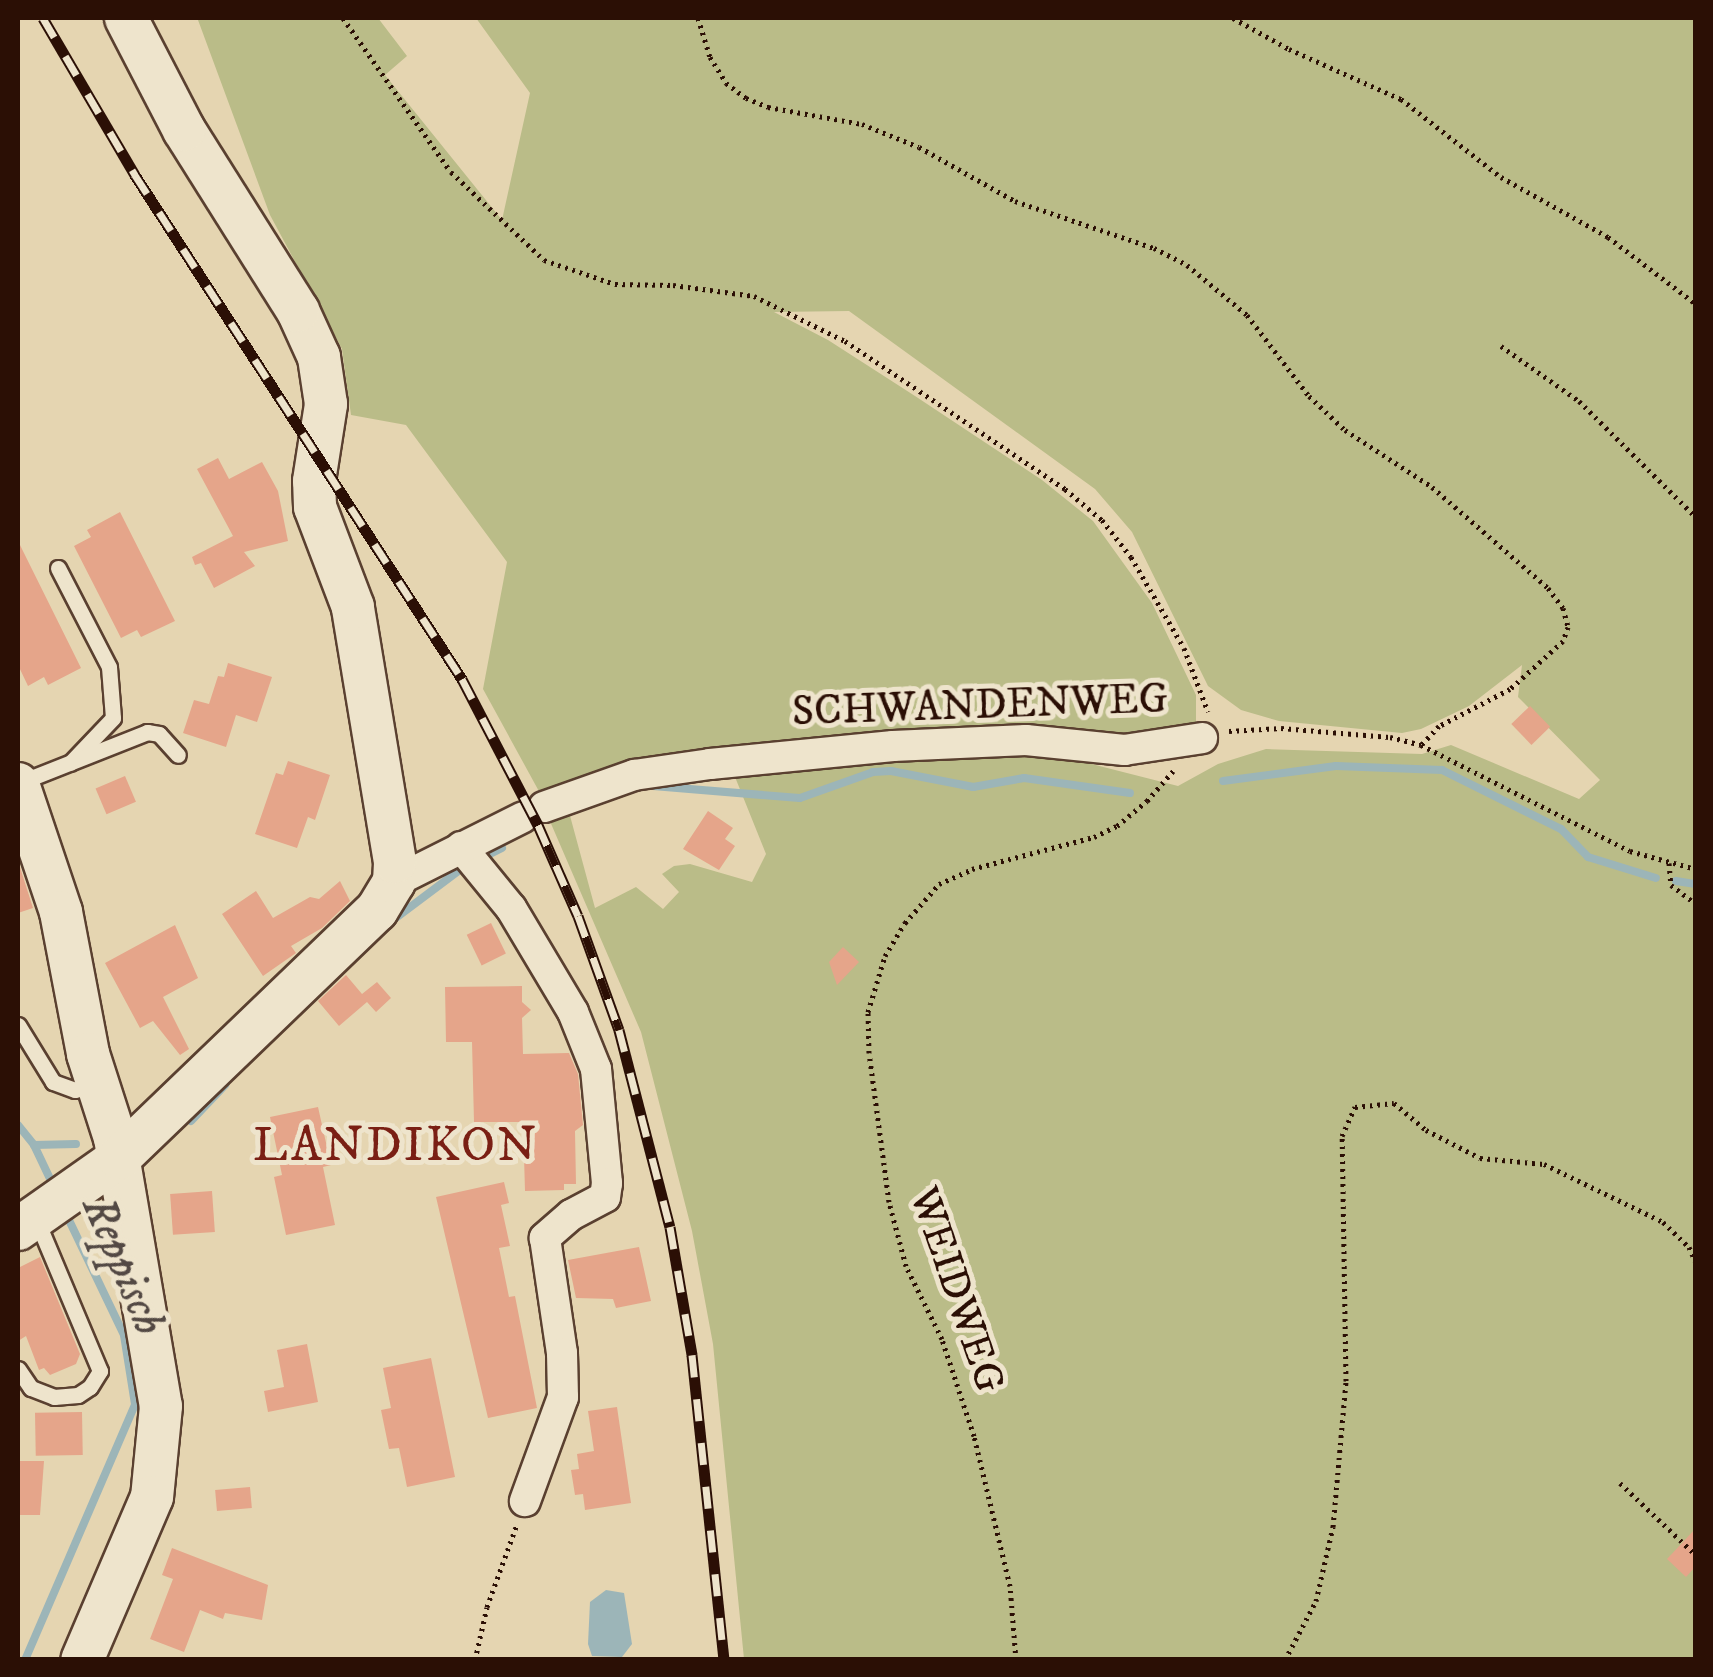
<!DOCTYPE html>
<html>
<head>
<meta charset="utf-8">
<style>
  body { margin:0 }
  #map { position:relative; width:1713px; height:1677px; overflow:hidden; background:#e5d5b1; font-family:"IM FELL DW Pica",serif }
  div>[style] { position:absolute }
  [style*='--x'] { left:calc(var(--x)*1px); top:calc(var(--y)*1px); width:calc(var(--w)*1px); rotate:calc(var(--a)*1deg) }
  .green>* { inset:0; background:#babc88 }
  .water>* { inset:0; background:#9cb5b8 }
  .stream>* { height:8px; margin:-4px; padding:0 4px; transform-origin:4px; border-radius:4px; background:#9cb5b8 }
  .building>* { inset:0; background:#e5a58a; transform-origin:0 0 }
  .path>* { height:5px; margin-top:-2.5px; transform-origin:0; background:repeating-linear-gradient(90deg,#2b0f05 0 2.5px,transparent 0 7.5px) }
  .roads { filter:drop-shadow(2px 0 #5a4030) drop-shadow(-2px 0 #5a4030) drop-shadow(0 2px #5a4030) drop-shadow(0 -2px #5a4030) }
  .lane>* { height:15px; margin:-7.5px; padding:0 7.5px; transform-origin:7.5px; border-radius:7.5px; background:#eee4cc }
  .street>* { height:30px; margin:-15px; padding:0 15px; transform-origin:15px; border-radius:15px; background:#eee4cc }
  .secondary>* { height:42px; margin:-21px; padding:0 21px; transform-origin:21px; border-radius:21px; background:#eee4cc }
  .rail>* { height:11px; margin-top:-5.5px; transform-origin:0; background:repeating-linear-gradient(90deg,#eee4cc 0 22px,#2b0f05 0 44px); box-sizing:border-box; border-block:2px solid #2b0f05 }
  span { translate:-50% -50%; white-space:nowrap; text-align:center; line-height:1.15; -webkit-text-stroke:10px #eee4cc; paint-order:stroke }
  .street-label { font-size:42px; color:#2b0f05 }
  .water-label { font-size:45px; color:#534944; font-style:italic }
  .quarter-label { font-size:48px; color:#7a1f14; letter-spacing:2.5px }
  .frame { position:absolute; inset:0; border:20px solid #2b0f05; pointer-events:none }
</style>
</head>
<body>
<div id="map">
  <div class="green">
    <i style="clip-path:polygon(204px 18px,378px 18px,407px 56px,385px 75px,502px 220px,530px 93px,476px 18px,1695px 18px,1695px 1659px,744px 1659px,713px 1344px,692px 1231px,641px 1032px,549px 819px,569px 812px,595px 908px,636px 887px,663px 909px,679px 892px,662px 874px,674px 866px,690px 864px,752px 882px,766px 854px,733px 772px,926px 756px,1064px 757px,1178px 786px,1218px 764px,1266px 749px,1422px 754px,1451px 745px,1579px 799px,1600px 780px,1518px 697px,1522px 665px,1469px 706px,1421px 729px,1402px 733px,1279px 721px,1241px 710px,1208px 686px,1132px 532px,1095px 489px,849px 311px,774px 312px,828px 340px,915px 396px,1042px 480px,1093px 521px,1152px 603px,1196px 695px,1196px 722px,1177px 735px,1117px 742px,1056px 732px,541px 795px,483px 689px,507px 562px,406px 425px,351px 415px,342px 349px,270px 215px,198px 20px)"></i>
  </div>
  <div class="water">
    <i style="clip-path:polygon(606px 1590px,624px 1593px,632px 1644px,622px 1657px,592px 1656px,588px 1644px,590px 1602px)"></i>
  </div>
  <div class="stream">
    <i style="--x:1223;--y:781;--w:114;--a:-7.6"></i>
    <i style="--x:1336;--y:766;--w:106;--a:2.2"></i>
    <i style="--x:1442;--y:770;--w:133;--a:26.4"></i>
    <i style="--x:1561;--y:829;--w:39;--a:46"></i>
    <i style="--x:1588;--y:857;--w:71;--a:17.2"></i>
    <i style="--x:653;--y:786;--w:147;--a:4.7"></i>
    <i style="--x:800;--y:798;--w:77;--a:-19.6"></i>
    <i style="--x:873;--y:772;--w:18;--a:-3"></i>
    <i style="--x:891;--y:771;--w:84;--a:11"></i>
    <i style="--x:973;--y:787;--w:52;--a:-10"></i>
    <i style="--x:1024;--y:778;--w:107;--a:8.1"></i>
    <i style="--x:486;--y:856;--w:18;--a:-27"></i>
    <i style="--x:1676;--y:881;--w:20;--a:9"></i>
    <i style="--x:393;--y:920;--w:85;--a:-36.9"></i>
    <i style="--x:191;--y:1121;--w:50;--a:-46.6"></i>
    <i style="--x:18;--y:1125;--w:26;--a:51"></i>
    <i style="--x:34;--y:1145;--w:44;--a:64.6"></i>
    <i style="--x:34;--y:1145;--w:42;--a:-1.4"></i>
    <i style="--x:25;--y:1660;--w:279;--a:-66.7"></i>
    <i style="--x:135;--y:1404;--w:70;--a:-99.1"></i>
    <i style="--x:124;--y:1335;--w:136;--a:-115.6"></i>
  </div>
  <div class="building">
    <i style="clip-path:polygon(218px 458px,229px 479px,262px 462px,278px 491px,288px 541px,244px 552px,255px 566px,214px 588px,201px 563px,195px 565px,192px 557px,233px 536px,197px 469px)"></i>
    <i style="clip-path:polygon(120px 512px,175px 621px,141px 637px,137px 630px,121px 638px,74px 546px,91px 537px,87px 530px)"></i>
    <i style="clip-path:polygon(18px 541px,81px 668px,48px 685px,44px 677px,28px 686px,18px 665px)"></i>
    <i style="clip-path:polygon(228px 663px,272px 677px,257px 722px,236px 715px,226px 747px,183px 733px,194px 700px,209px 704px,218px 676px,224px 677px)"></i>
    <i style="left:1530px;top:706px;width:29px;height:26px;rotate:46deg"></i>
    <i style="clip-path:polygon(288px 761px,330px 775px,315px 820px,308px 817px,297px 848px,255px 834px,276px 773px,283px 775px)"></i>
    <i style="left:125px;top:776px;width:28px;height:32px;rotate:67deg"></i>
    <i style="clip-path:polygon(708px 811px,733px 828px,725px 839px,735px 846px,719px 870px,683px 849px)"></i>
    <i style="clip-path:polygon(18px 861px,33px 908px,18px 913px)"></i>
    <i style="clip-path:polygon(340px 881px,350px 901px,322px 928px,291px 946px,296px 953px,263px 976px,222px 914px,256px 891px,273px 918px,310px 897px,319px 899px)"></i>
    <i style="left:491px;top:923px;width:34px;height:27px;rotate:64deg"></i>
    <i style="clip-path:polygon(175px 925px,198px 978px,163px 997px,189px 1049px,180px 1055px,153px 1021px,140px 1028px,105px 963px)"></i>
    <i style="clip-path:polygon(843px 947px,859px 962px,837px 985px,829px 962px)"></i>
    <i style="clip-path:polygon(346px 975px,362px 994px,377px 982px,391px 998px,376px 1012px,367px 1002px,339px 1026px,318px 1001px)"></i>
    <i style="clip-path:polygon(522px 986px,522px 1002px,531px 1010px,522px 1018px,523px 1054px,569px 1053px,578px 1074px,583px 1125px,575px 1131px,576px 1184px,564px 1184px,564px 1190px,525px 1191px,523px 1122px,474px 1122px,472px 1042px,446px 1042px,445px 987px)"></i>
    <i style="clip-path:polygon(318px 1107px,331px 1165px,323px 1167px,335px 1225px,286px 1235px,274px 1177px,282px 1175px,270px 1117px)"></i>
    <i style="clip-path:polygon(504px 1182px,509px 1203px,501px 1205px,510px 1246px,499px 1248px,509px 1297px,515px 1296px,537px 1408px,488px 1418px,436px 1197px)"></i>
    <i style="left:212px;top:1191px;width:41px;height:42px;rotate:86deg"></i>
    <i style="clip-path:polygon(639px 1247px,651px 1301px,616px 1308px,613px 1299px,576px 1298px,568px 1260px)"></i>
    <i style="clip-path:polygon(40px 1257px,80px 1354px,76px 1364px,50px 1375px,44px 1368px,39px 1370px,26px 1336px,18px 1341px,18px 1268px)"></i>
    <i style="clip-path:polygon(307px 1344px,318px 1402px,268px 1412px,264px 1391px,284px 1387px,277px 1350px)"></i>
    <i style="clip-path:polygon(431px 1358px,455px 1477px,407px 1487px,399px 1448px,389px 1449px,381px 1410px,391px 1408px,383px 1368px)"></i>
    <i style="clip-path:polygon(617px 1407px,631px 1503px,585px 1510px,583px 1494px,575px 1495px,571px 1470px,579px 1469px,577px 1454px,594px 1451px,588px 1411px)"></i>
    <i style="left:82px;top:1412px;width:43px;height:47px;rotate:89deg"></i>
    <i style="clip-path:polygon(18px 1461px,44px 1461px,40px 1515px,18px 1515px)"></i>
    <i style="left:250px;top:1487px;width:21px;height:35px;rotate:85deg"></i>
    <i style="clip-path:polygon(1696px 1528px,1696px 1566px,1686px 1577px,1667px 1559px)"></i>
    <i style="clip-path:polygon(172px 1548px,268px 1585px,262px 1620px,225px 1613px,223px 1619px,200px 1610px,184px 1652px,150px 1639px,173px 1579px,162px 1575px)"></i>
  </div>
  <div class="path">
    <i style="--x:343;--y:18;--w:188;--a:55"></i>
    <i style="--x:451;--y:172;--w:128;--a:43.4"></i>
    <i style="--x:544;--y:260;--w:75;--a:18.7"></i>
    <i style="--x:615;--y:284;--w:58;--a:1"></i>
    <i style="--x:673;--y:285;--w:82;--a:7.7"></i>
    <i style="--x:754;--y:296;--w:102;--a:26.3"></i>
    <i style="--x:845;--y:341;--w:265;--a:33.9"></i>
    <i style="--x:1065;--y:489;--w:48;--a:40"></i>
    <i style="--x:1102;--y:520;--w:47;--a:51.9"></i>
    <i style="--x:1131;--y:557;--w:105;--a:59.8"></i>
    <i style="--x:1184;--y:648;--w:68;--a:69.4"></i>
    <i style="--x:698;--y:18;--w:41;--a:72.9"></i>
    <i style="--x:710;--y:57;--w:31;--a:58"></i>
    <i style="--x:726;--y:83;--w:25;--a:37"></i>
    <i style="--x:746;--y:98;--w:24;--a:22"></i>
    <i style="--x:768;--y:107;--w:96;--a:10.3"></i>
    <i style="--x:862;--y:124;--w:61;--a:22"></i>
    <i style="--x:919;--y:147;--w:110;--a:29.4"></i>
    <i style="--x:1015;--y:201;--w:147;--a:18.7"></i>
    <i style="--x:1154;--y:248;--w:37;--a:27"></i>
    <i style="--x:1187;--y:265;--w:78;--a:39.8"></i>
    <i style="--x:1247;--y:315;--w:102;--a:52.6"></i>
    <i style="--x:1309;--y:396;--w:50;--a:43.4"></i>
    <i style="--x:1345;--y:430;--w:104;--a:33.2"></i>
    <i style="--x:1432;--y:487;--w:154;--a:41"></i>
    <i style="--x:1548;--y:588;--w:25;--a:53"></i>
    <i style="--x:1563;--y:608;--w:20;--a:75"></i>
    <i style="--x:1568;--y:627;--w:15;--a:110"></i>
    <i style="--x:1563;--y:641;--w:72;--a:137.8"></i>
    <i style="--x:1510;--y:689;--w:80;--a:152.5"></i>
    <i style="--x:1439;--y:726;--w:26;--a:133"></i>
    <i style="--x:1233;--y:18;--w:64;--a:29"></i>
    <i style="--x:1289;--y:49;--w:123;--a:24.1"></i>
    <i style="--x:1401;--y:99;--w:127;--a:38"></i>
    <i style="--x:1501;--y:177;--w:123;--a:29.3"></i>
    <i style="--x:1608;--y:237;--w:111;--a:37.3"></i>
    <i style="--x:1501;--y:346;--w:95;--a:35.2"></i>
    <i style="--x:1579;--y:401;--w:165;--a:44.8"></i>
    <i style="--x:1229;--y:731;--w:52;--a:-3.3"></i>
    <i style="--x:1281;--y:728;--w:109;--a:4.7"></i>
    <i style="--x:1390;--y:737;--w:32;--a:14"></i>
    <i style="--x:1421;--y:745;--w:234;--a:26.9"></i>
    <i style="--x:1630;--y:851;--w:68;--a:15.3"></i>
    <i style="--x:1669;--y:863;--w:22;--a:85"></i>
    <i style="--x:1671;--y:885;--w:31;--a:37"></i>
    <i style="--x:1620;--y:1483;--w:105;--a:43.5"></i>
    <i style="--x:475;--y:1660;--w:54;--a:-77.2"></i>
    <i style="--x:487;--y:1607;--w:88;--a:-70.1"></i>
    <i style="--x:1016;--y:1660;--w:74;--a:-94.6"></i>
    <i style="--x:1010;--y:1586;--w:154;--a:-103.5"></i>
    <i style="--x:974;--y:1436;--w:102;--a:-108.3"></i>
    <i style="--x:942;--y:1339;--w:81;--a:-116.3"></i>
    <i style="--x:906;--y:1266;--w:66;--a:-104.9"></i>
    <i style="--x:889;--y:1202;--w:150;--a:-97.6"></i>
    <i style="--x:869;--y:1053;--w:41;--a:-91.4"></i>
    <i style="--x:868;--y:1012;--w:59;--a:-73.1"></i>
    <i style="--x:885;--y:956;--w:39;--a:-59"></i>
    <i style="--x:905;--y:923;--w:52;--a:-48.9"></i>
    <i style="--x:939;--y:884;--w:36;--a:-24"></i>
    <i style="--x:972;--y:869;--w:126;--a:-14.7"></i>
    <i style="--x:1094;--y:837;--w:25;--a:-26"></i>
    <i style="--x:1117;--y:826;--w:39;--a:-40"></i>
    <i style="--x:1147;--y:801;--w:40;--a:-49"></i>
    <i style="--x:1285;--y:1660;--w:67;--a:-62.3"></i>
    <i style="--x:1316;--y:1601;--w:76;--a:-77.1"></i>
    <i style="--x:1333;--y:1527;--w:147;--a:-84.9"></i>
    <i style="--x:1346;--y:1381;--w:245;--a:-90.9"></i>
    <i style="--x:1342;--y:1136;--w:32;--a:-66"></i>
    <i style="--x:1355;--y:1107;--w:39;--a:-6"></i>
    <i style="--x:1394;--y:1103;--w:42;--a:40.2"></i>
    <i style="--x:1426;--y:1130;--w:61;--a:27.4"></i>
    <i style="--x:1480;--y:1158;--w:64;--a:5.4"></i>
    <i style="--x:1544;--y:1164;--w:132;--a:26"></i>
    <i style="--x:1663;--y:1222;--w:36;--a:44"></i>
    <i style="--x:1689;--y:1247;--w:17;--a:66"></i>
  </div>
  <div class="roads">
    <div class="lane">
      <i style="--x:58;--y:568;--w:111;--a:62.7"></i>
      <i style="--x:109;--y:667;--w:51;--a:85.5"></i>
      <i style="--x:113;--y:718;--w:62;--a:133.7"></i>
      <i style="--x:21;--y:782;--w:136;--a:-21.6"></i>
      <i style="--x:147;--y:732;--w:12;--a:9"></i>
      <i style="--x:159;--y:734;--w:28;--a:48"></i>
      <i style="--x:18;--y:1025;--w:67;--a:58.4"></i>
      <i style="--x:53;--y:1082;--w:23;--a:20"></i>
      <i style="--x:75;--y:1090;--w:19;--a:-16"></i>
      <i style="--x:18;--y:1369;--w:23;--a:56"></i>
      <i style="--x:31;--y:1388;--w:25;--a:21"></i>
      <i style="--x:54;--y:1397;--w:24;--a:-5"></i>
      <i style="--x:78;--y:1395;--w:14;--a:-34"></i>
      <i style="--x:90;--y:1387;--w:19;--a:-58"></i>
      <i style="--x:100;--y:1371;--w:163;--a:-112.8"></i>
    </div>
    <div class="street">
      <i style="--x:544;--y:807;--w:96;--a:-19.6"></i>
      <i style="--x:634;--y:775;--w:77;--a:-8.2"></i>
      <i style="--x:710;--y:764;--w:184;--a:-5.6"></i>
      <i style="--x:893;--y:746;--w:133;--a:-2.6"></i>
      <i style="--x:1026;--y:740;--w:99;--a:5.8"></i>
      <i style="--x:1124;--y:750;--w:79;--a:-8.7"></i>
      <i style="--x:461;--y:847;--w:79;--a:50.7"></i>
      <i style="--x:511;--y:908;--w:121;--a:59.2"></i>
      <i style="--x:573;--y:1012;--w:61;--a:68"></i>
      <i style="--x:596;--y:1069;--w:115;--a:84.5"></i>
      <i style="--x:607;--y:1183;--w:14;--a:98"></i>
      <i style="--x:605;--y:1197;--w:38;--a:152"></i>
      <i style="--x:571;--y:1215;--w:35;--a:139"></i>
      <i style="--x:545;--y:1238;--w:116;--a:81.6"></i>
      <i style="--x:562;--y:1353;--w:44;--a:88.7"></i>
      <i style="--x:563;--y:1397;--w:111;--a:110.1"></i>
      <i style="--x:394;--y:882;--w:144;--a:-26.7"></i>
    </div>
    <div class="secondary">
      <i style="--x:18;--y:784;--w:135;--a:71.4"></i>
      <i style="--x:61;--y:912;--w:145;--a:79.2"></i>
      <i style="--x:88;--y:1054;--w:88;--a:72.2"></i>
      <i style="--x:115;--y:1138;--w:272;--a:80.3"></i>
      <i style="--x:161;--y:1406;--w:91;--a:95.6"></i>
      <i style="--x:152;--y:1497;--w:177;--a:113.2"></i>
      <i style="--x:18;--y:1229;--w:123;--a:-35.1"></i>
      <i style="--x:119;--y:1158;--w:358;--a:-43.9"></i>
      <i style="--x:377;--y:910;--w:33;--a:-59"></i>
      <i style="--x:394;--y:882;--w:20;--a:-87"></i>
      <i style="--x:395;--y:862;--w:258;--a:-99.4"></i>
      <i style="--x:353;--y:607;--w:107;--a:-110.8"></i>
      <i style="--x:315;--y:507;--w:26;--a:-92"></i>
      <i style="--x:314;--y:481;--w:78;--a:-81.1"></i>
      <i style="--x:326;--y:404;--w:48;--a:-98.5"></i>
      <i style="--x:319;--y:357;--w:51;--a:-114.5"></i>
      <i style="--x:298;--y:311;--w:214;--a:-122.2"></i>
      <i style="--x:184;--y:130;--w:126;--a:-117.4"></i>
    </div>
  </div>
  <div class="rail">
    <i style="--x:43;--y:18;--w:182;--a:59.6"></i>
    <i style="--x:135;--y:175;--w:601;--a:57.02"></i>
    <i style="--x:462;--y:679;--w:165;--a:62.5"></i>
    <i style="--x:538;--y:825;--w:99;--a:66.3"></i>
    <i style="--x:578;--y:916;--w:121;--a:70.2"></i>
    <i style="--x:619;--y:1030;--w:203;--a:75.5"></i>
    <i style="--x:670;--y:1227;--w:130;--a:80.2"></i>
    <i style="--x:692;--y:1355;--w:307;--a:84"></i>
  </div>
  <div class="street-label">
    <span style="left:980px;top:706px;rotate:-2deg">SCHWANDENWEG</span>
    <span style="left:956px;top:1290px;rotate:71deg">WEIDWEG</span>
  </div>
  <div class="water-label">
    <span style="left:122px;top:1266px;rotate:67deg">Reppisch</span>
  </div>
  <div class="quarter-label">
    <span style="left:396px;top:1147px">LANDIKON</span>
  </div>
  <div class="frame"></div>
</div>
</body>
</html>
